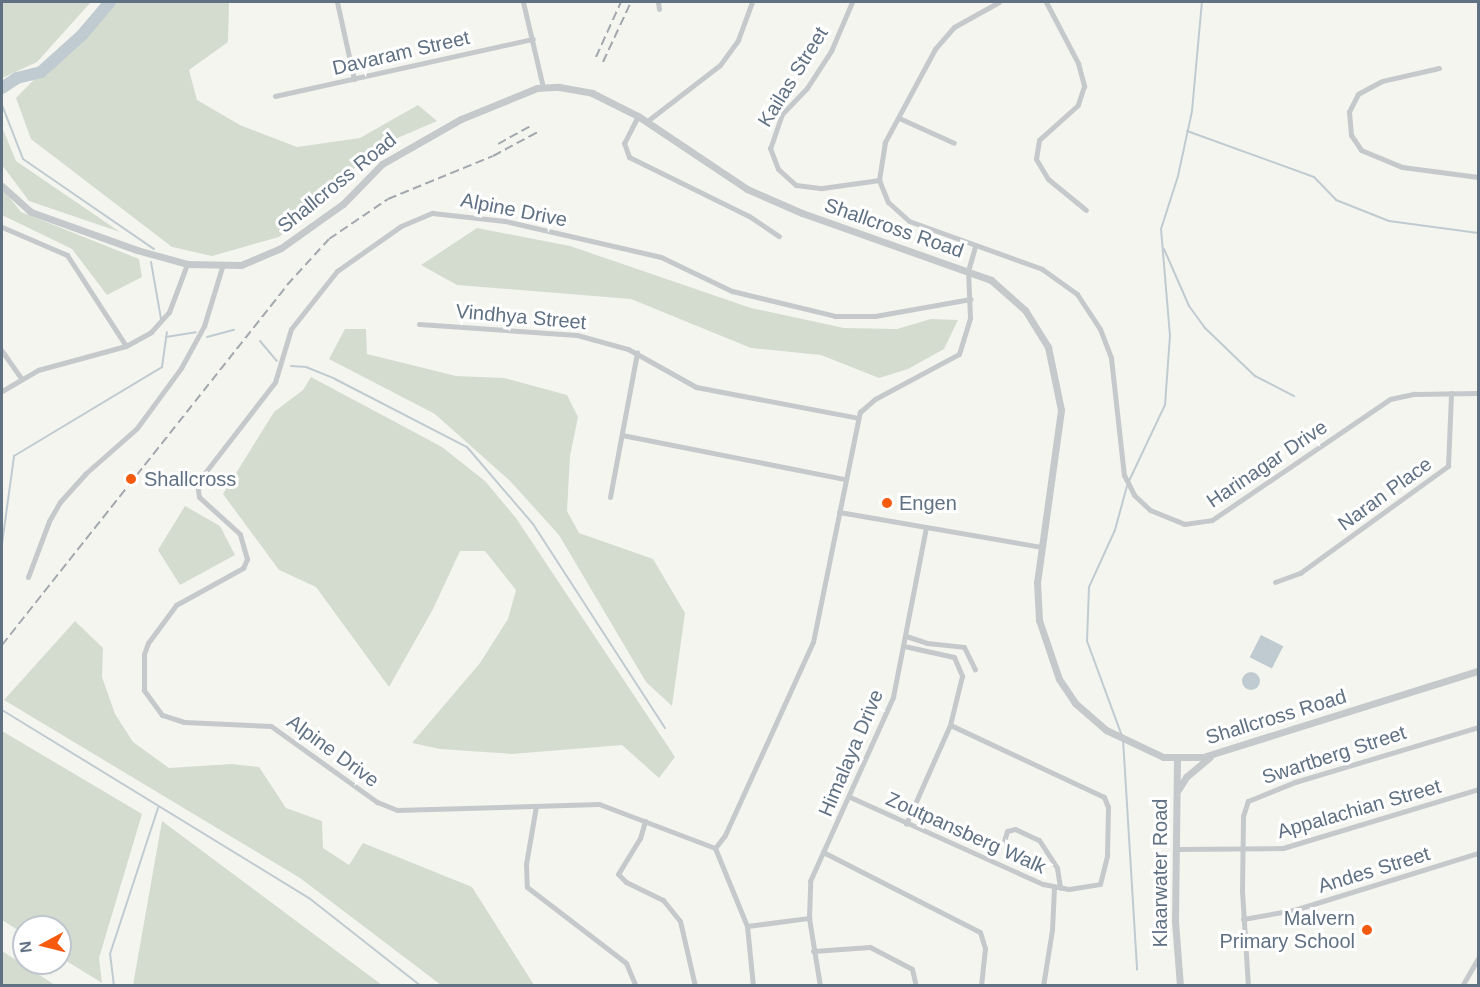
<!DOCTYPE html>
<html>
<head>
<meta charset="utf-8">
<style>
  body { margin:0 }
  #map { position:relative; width:1480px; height:987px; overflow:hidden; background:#f4f5ef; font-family:Helvetica,sans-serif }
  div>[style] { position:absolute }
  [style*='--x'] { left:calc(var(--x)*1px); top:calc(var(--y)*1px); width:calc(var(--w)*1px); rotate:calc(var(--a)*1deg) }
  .green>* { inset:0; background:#d4dcd0 }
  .water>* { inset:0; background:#c0cbd1; transform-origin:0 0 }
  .round { border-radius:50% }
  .stream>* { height:2px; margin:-1px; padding:0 1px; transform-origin:1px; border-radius:1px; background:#c0cbd1 }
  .river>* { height:12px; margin:-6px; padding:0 6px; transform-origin:6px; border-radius:6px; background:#c0cbd1 }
  .minor>* { height:5px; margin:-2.5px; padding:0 2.5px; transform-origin:2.5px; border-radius:2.5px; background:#c6c9cc }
  .tertiary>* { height:7px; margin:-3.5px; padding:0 3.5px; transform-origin:3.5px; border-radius:3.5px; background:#c6c9cc }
  .rail>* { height:2px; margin-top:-1px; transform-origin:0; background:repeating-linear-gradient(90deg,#a3a8af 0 9px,transparent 0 13.5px) }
  .dots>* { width:16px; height:16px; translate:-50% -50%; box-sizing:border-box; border:3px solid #fff; border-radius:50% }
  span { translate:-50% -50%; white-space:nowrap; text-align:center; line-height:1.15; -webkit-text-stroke:6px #fff; paint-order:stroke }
  .street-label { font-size:20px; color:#607184 }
  .poi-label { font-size:20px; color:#607184 }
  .left { translate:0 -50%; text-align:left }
  .right { translate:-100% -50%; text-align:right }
  .frame { position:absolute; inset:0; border:3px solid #607184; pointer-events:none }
  .north { position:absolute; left:12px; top:915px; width:60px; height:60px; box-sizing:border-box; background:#fff; border:2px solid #bfc6ce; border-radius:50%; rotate:263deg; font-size:16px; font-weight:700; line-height:24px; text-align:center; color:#607184 }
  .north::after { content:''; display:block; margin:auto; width:21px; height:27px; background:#f55a0f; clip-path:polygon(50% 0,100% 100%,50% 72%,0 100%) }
</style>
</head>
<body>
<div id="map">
  <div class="green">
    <i style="clip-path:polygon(2px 2px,91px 2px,37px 62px,2px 78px)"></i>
    <i style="clip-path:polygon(110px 2px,229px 2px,228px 42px,189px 70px,197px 100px,240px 125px,297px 147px,360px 138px,418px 105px,437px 121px,379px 146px,279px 237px,212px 256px,172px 247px,31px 139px,16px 98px)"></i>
    <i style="clip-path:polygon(2px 127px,16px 161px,120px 232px,29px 201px,2px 165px)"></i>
    <i style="clip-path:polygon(2px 188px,21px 212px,139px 259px,142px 277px,107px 295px,72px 249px,2px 215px)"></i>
    <i style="clip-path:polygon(477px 228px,570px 246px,751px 308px,844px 328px,897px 329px,931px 319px,958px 320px,944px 349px,908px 369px,879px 378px,821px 355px,751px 348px,631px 299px,457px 285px,421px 265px)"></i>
    <i style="clip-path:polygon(345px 329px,366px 329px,367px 354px,456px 376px,504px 378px,567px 395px,578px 417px,570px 456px,567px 511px,579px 533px,653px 559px,685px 613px,672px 706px,646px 682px,559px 535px,511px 482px,435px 414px,329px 359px)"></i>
    <i style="clip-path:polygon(311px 377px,442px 447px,485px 481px,516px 518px,675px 757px,659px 778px,622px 745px,512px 754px,440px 749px,412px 743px,480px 663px,508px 619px,516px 590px,485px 551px,460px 551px,433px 609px,389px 687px,316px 587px,279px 570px,223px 494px,274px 412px,303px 390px)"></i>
    <i style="clip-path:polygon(185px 506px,220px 526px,235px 555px,180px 585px,158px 550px)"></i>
    <i style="clip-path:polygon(75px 621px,103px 648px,102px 677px,115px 714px,133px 742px,169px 768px,232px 764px,259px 767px,286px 808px,322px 821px,323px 848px,349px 865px,363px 843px,472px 887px,534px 985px,441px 985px,300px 878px,4px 700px)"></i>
    <i style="clip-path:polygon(2px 731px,142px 814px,99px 958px,102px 983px,60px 957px,60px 927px,24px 927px,24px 934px,2px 920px)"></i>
    <i style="clip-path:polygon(162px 821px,382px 985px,133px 985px)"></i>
    <i style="clip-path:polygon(2px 951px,55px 985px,2px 985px)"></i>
  </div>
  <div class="water">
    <i style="left:1261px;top:635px;width:25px;height:25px;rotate:27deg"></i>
    <i class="round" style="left:1242px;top:672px;width:18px;height:18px"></i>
  </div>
  <div class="stream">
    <i style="--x:2;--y:105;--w:58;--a:68.7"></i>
    <i style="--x:23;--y:159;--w:159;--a:34.5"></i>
    <i style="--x:1187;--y:131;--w:135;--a:19.9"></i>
    <i style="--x:1314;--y:177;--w:32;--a:46"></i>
    <i style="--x:1336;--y:200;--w:57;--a:21.6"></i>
    <i style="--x:1389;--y:221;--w:90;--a:7.7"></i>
    <i style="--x:1164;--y:249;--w:62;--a:66.3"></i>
    <i style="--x:1189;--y:306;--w:26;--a:54"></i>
    <i style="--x:1204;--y:327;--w:71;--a:43.9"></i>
    <i style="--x:1255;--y:376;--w:44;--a:27.1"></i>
    <i style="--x:151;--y:262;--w:58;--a:80"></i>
    <i style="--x:166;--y:337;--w:30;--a:-9"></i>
    <i style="--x:207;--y:337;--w:28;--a:-15"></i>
    <i style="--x:260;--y:341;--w:26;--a:50"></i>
    <i style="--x:291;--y:366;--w:15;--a:4"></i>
    <i style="--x:306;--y:367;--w:31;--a:22"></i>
    <i style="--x:335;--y:379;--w:148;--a:27.3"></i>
    <i style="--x:467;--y:447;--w:101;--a:49.4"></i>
    <i style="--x:533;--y:524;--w:243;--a:57.1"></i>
    <i style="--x:1129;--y:481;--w:84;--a:-64.7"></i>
    <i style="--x:1165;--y:405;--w:69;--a:-85.9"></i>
    <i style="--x:1170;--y:336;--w:107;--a:-94.8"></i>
    <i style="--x:1161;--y:229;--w:56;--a:-72.2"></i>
    <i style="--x:1178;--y:176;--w:66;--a:-77.8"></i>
    <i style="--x:1192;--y:111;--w:109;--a:-84.8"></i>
    <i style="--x:1127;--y:486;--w:46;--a:105.3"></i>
    <i style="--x:1115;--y:530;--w:63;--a:114.5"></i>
    <i style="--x:1089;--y:587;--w:54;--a:92.1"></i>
    <i style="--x:1087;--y:641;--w:104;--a:69.8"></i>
    <i style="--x:1123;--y:739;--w:231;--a:86.5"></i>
    <i style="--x:2;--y:544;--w:89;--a:-82.2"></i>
    <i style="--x:14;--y:456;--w:173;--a:-31"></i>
    <i style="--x:162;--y:367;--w:35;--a:-82"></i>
    <i style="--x:2;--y:710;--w:360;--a:31.5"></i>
    <i style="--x:309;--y:898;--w:142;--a:38.2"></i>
    <i style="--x:114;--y:986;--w:32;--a:-97"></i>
    <i style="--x:110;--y:954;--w:154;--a:-71.8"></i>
  </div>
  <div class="river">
    <i style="--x:2;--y:88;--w:18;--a:-34"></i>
    <i style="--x:17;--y:78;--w:25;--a:-14"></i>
    <i style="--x:41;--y:72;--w:55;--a:-42.1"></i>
    <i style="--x:82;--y:35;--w:43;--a:-49.7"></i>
  </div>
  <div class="minor">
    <i style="--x:337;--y:2;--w:79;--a:77.6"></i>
    <i style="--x:523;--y:2;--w:87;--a:76.8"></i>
    <i style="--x:658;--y:2;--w:7;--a:82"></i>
    <i style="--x:852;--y:2;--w:53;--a:113.2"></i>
    <i style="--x:831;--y:51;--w:44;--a:123"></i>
    <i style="--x:807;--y:88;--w:36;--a:134"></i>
    <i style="--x:782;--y:114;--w:36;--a:109"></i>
    <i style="--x:770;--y:148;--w:22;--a:69"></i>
    <i style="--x:778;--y:169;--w:24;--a:42"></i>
    <i style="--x:796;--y:185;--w:26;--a:7"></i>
    <i style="--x:822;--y:188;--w:58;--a:-8"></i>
    <i style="--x:999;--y:2;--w:51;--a:150.9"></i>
    <i style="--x:954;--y:27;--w:29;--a:131"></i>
    <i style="--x:935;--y:49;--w:106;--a:118.3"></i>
    <i style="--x:885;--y:142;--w:38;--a:99"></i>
    <i style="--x:879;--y:180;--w:24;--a:68"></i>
    <i style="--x:888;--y:202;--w:28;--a:42"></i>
    <i style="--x:909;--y:221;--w:141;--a:19.8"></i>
    <i style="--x:1042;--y:269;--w:43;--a:35.5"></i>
    <i style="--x:1077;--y:294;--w:42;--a:56.7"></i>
    <i style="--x:1100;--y:329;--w:31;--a:69"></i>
    <i style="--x:1111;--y:358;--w:118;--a:83.7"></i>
    <i style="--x:1124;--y:475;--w:22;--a:63"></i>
    <i style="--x:1134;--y:495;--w:22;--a:43"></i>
    <i style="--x:1150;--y:510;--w:37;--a:22"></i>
    <i style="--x:1184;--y:524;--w:28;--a:-8"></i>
    <i style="--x:1212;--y:520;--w:215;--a:-34.2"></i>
    <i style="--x:1390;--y:399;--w:25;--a:-12"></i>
    <i style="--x:1414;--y:394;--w:64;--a:-0.9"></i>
    <i style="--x:1046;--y:2;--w:69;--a:62.3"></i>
    <i style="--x:1078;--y:63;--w:24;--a:75"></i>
    <i style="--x:1084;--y:86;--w:20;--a:108"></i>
    <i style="--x:1078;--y:105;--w:52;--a:138.1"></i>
    <i style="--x:1039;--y:140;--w:19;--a:99"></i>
    <i style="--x:1036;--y:159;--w:23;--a:59"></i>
    <i style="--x:1048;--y:179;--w:49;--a:39.2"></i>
    <i style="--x:1439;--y:68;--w:58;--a:167.2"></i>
    <i style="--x:1382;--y:81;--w:27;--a:152"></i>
    <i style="--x:1358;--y:94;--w:20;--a:117"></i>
    <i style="--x:1349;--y:112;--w:23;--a:85"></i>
    <i style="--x:1351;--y:135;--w:18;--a:56"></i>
    <i style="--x:1361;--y:150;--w:44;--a:22.5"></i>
    <i style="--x:1402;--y:167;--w:77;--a:7.5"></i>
    <i style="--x:275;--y:96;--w:264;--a:-12.5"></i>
    <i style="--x:638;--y:116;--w:30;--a:117"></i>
    <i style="--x:624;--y:143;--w:15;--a:70"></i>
    <i style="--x:629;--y:157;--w:134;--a:26.2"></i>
    <i style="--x:749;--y:216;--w:36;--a:34"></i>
    <i style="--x:899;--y:118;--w:60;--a:24.4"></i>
    <i style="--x:646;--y:122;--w:93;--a:-37.6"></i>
    <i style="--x:720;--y:65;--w:31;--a:-54"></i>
    <i style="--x:738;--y:40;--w:40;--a:-69.8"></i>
    <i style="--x:2;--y:227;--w:71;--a:23.3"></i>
    <i style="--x:67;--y:255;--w:108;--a:57"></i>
    <i style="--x:419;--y:324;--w:158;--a:4"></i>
    <i style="--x:577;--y:335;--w:53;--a:15.4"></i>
    <i style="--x:628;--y:349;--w:78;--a:29.2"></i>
    <i style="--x:696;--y:387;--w:165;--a:10.8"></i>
    <i style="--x:2;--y:351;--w:33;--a:55"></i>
    <i style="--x:2;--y:391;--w:42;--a:-30.3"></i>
    <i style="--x:38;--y:370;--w:91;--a:-15.3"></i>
    <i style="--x:126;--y:346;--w:29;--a:-29"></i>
    <i style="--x:151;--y:332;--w:27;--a:-48"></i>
    <i style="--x:169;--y:312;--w:51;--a:-69.4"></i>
    <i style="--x:622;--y:435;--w:227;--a:11.2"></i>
    <i style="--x:610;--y:497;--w:147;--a:-79.4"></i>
    <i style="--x:839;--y:512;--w:205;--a:9.8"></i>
    <i style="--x:28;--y:577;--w:60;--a:-69.4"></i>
    <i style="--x:49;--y:521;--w:22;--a:-60"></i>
    <i style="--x:60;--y:502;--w:38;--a:-48"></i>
    <i style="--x:85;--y:474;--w:69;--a:-41.5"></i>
    <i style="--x:137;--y:428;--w:74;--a:-53.7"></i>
    <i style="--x:181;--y:368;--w:48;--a:-61.3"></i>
    <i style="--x:204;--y:326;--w:62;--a:-73"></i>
    <i style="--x:1275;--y:582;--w:27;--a:-20"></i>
    <i style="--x:1300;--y:573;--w:183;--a:-35.9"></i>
    <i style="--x:1448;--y:466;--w:73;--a:-87.6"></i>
    <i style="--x:906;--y:636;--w:22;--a:18"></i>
    <i style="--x:927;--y:643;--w:37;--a:6"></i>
    <i style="--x:964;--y:647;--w:25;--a:64"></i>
    <i style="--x:904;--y:646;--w:51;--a:12.4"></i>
    <i style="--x:954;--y:657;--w:21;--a:67"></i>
    <i style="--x:962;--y:676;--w:50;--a:103.8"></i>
    <i style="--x:950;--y:725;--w:108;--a:114"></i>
    <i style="--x:850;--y:797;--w:212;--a:24.3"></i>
    <i style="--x:1043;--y:884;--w:26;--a:11"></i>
    <i style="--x:1069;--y:889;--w:31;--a:-9"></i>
    <i style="--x:1100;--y:884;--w:30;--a:-76"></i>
    <i style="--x:1107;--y:855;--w:48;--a:-88.8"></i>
    <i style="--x:1108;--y:807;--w:11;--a:-112"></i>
    <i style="--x:1104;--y:797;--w:170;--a:-154.9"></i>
    <i style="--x:536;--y:806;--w:59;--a:99.8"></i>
    <i style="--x:526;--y:864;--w:23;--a:88"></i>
    <i style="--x:527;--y:887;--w:125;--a:37.5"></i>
    <i style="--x:626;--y:963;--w:25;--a:67"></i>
    <i style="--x:645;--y:821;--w:18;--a:106"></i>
    <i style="--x:640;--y:838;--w:42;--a:121.4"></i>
    <i style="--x:618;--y:874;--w:11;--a:45"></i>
    <i style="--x:626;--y:882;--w:41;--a:25.9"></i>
    <i style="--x:663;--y:900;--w:27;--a:51"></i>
    <i style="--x:680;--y:921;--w:67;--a:77"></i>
    <i style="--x:1004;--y:841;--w:10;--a:-73"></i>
    <i style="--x:1007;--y:831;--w:8;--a:-14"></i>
    <i style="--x:1015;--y:829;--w:26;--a:25"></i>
    <i style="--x:1039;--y:840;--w:33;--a:57"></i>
    <i style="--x:1057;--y:868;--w:20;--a:81"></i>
    <i style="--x:715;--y:848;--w:124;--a:-159.2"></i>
    <i style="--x:599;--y:804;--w:202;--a:178.3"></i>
    <i style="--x:397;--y:810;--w:22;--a:-158"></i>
    <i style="--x:377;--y:802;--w:130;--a:-144.4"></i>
    <i style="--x:271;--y:726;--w:87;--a:-177.4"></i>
    <i style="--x:184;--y:722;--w:23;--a:-162"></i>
    <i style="--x:162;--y:715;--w:31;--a:-126"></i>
    <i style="--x:144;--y:690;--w:36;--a:-90"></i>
    <i style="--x:144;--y:654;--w:12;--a:-70"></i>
    <i style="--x:148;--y:643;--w:47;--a:-53.6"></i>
    <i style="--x:176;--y:605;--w:77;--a:-28.9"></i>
    <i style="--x:243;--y:568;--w:10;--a:-66"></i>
    <i style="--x:247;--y:559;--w:26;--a:-106"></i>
    <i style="--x:240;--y:534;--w:55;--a:-137.9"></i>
    <i style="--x:199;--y:497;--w:14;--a:-98"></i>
    <i style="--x:197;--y:483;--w:128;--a:-52.3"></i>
    <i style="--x:275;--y:382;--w:55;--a:-73.2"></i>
    <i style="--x:291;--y:329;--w:74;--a:-51.6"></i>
    <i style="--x:337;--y:271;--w:78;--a:-35.1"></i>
    <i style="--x:401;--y:226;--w:34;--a:-23"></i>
    <i style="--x:432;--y:213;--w:73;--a:6.3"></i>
    <i style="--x:505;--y:221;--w:160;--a:13"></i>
    <i style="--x:661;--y:257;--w:79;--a:25.6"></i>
    <i style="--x:732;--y:291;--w:106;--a:13.6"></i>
    <i style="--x:835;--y:316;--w:40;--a:0"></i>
    <i style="--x:875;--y:316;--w:97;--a:-10.1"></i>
    <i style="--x:715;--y:848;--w:16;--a:-52"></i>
    <i style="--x:725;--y:835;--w:212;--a:-65.5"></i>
    <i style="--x:813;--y:642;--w:235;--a:-78.5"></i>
    <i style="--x:860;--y:412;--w:20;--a:-41"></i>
    <i style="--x:875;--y:399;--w:95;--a:-28.2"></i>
    <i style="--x:959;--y:354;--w:38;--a:-73"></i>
    <i style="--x:970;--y:318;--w:47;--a:-92.4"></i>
    <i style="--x:968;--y:271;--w:26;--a:-74"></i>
    <i style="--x:715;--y:848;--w:84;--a:67.7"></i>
    <i style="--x:747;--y:926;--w:60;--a:84.3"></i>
    <i style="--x:1175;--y:849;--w:108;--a:-0.5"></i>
    <i style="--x:1283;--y:848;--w:204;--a:-16.8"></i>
    <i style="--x:823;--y:852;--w:176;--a:27"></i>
    <i style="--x:980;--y:932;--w:17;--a:73"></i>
    <i style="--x:985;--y:948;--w:38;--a:96"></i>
    <i style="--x:1243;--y:919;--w:52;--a:-10"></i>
    <i style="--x:1294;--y:910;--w:193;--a:-17.2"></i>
    <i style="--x:747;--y:926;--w:63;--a:-7.4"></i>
    <i style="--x:813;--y:951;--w:57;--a:-4"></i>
    <i style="--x:870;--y:947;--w:47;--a:27.6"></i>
    <i style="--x:912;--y:969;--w:17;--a:77"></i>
    <i style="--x:820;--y:986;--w:69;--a:-99.2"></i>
    <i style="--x:809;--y:918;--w:37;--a:-88"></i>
    <i style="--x:810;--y:881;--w:202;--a:-65.7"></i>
    <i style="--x:893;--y:697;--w:172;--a:-79"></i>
    <i style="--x:1043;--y:986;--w:57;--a:-80.9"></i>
    <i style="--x:1052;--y:930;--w:42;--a:-87.3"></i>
    <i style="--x:1248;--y:986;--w:95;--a:-93.6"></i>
    <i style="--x:1242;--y:891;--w:75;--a:-89.2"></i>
    <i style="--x:1243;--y:816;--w:16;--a:-72"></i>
    <i style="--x:1248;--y:801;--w:51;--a:-22"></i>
    <i style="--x:1295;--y:782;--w:191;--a:-16.7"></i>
    <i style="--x:1462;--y:986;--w:32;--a:-60"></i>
  </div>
  <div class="tertiary">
    <i style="--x:2;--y:186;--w:39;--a:42"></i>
    <i style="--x:31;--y:212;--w:113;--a:19.7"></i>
    <i style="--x:137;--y:250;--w:52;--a:15.6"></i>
    <i style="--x:187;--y:264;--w:54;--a:1.1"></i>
    <i style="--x:241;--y:265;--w:43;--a:-23"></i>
    <i style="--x:281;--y:248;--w:76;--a:-35.4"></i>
    <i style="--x:343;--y:204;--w:56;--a:-45.7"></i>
    <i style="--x:382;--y:164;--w:91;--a:-29.7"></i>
    <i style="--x:461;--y:119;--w:82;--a:-22.2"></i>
    <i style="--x:537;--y:88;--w:22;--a:-3"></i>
    <i style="--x:559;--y:87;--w:34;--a:10"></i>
    <i style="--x:592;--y:93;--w:51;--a:26.6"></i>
    <i style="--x:638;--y:116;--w:131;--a:33.8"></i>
    <i style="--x:747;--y:189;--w:60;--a:23.6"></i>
    <i style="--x:802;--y:213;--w:201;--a:19.5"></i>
    <i style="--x:991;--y:280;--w:45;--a:41.4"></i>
    <i style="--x:1025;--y:310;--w:44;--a:58.1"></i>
    <i style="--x:1048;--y:347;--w:64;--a:78.3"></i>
    <i style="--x:1061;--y:410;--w:174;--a:97.9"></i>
    <i style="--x:1037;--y:582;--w:38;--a:87"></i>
    <i style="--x:1039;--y:620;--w:62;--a:71.3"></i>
    <i style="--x:1059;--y:679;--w:29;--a:56"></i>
    <i style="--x:1075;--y:703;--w:41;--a:41.1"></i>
    <i style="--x:1106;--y:730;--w:63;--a:25.3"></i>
    <i style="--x:1163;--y:757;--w:40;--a:0"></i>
    <i style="--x:1203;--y:757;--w:288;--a:-17.4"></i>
    <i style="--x:1177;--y:759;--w:162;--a:90.7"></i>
    <i style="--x:1175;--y:921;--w:65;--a:85.6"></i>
    <i style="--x:1178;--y:790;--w:15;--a:-58"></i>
    <i style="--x:1186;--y:777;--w:31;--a:-40"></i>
  </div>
  <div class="rail">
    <i style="--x:596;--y:57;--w:60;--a:-65.6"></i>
    <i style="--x:603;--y:62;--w:66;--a:-65"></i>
    <i style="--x:498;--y:144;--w:39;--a:-29"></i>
    <i style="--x:2;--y:645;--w:459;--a:-51.6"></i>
    <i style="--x:287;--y:285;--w:62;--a:-47.6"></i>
    <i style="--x:329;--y:239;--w:71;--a:-34.1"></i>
    <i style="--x:388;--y:199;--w:113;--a:-22.3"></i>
    <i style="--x:493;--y:156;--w:51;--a:-28.1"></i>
  </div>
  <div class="dots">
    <i style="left:131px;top:479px;background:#f55a0f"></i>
    <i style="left:887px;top:503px;background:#f55a0f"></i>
    <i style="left:1367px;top:930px;background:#f55a0f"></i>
  </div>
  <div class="street-label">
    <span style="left:401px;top:53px;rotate:-13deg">Davaram Street</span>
    <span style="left:793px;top:77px;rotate:-58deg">Kailas Street</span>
    <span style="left:337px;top:183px;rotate:-39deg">Shallcross Road</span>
    <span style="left:514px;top:210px;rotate:11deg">Alpine Drive</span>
    <span style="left:894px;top:228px;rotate:19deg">Shallcross Road</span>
    <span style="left:521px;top:317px;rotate:5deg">Vindhya Street</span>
    <span style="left:1267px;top:464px;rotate:-34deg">Harinagar Drive</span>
    <span style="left:1385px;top:494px;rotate:-36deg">Naran Place</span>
    <span style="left:1276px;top:717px;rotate:-17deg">Shallcross Road</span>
    <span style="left:333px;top:751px;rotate:36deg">Alpine Drive</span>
    <span style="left:851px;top:753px;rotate:-67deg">Himalaya Drive</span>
    <span style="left:1334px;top:755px;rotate:-18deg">Swartberg Street</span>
    <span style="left:1359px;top:809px;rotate:-16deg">Appalachian Street</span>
    <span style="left:966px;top:833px;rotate:24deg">Zoutpansberg Walk</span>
    <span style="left:1374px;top:870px;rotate:-17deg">Andes Street</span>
    <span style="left:1160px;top:873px;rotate:-90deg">Klaarwater Road</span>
  </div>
  <div class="poi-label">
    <span class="left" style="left:144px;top:479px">Shallcross</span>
    <span class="left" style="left:899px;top:503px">Engen</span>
    <span class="right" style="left:1355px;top:930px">Malvern<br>Primary School</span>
  </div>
  <div class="frame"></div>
  <div class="north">N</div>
</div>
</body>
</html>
